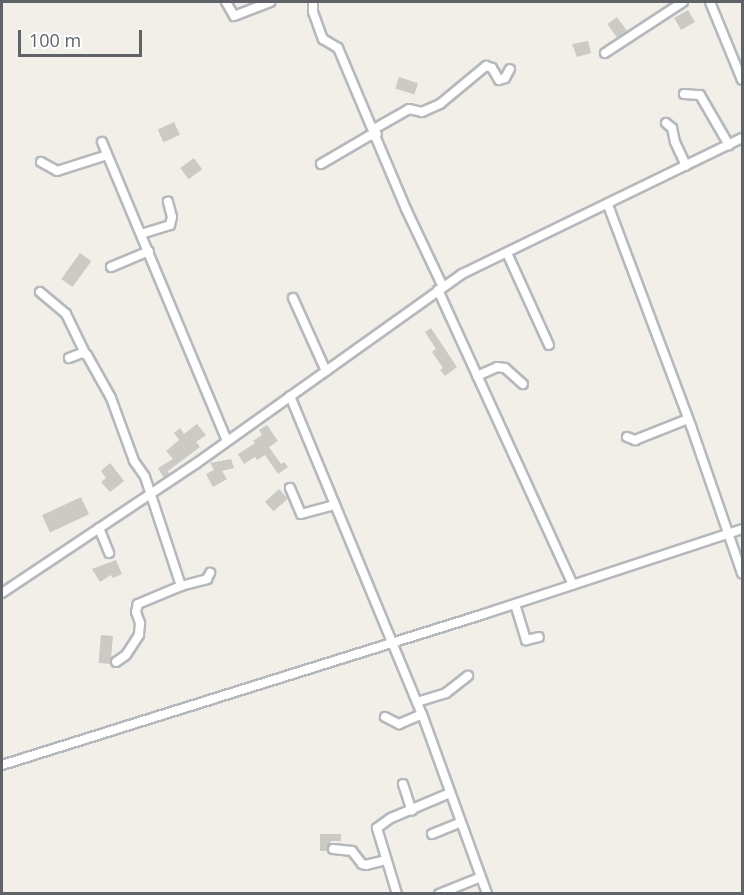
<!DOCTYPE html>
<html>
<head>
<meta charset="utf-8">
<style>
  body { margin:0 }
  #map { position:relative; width:744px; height:895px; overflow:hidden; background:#f1efe8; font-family:"Open Sans",sans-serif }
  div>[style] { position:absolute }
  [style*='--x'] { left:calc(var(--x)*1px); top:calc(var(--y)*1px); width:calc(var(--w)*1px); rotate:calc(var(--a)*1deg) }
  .building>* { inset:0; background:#cccac5; transform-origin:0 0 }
  .roads { filter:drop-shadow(2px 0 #b5b8bc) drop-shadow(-2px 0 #b5b8bc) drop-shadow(0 2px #b5b8bc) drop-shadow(0 -2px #b5b8bc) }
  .minor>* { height:8px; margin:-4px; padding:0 4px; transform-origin:4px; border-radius:4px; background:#fff }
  span { translate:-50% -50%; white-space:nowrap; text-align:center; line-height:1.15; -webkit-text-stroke:4.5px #fff; paint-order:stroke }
  .frame { position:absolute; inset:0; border:3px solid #5f6368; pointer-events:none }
  .scale { position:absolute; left:18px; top:30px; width:124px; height:27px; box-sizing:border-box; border:3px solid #5f6368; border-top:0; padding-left:8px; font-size:18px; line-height:21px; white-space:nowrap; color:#5f6368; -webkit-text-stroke:4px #fff; paint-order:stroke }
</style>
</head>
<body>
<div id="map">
  <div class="building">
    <i style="left:688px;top:10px;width:14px;height:16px;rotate:60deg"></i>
    <i style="left:617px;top:17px;width:17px;height:12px;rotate:54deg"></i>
    <i style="clip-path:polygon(588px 41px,591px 53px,577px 57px,572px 44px)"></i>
    <i style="left:399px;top:77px;width:20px;height:12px;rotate:18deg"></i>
    <i style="left:174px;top:122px;width:14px;height:18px;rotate:65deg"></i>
    <i style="left:194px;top:158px;width:14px;height:17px;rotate:54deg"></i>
    <i style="left:80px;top:253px;width:14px;height:32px;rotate:36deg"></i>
    <i style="clip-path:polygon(431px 328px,457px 367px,445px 376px,440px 370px,443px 368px,432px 352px,436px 349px,425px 332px)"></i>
    <i style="clip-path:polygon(197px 424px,206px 435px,196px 442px,200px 447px,168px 471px,169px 474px,164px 478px,158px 468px,173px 459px,166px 451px,179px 440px,174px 433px,180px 428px,184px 434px)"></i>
    <i style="clip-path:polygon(267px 425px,278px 441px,269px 447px,281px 464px,284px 462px,288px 467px,278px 474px,265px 455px,257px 460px,255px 457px,244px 464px,238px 454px,255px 443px,253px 441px,262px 435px,259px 430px)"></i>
    <i style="clip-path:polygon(231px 459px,234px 468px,222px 471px,227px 479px,213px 487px,206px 474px,214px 470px,210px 463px)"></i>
    <i style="clip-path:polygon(110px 463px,124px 481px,110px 492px,101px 482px,106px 478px,101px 471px)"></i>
    <i style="left:279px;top:489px;width:13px;height:19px;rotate:48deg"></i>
    <i style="left:81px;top:497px;width:19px;height:43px;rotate:65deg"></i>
    <i style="clip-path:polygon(116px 560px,122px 574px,113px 578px,111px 575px,100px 582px,92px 569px)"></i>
    <i style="left:101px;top:635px;width:12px;height:28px;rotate:5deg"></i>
    <i style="clip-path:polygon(320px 834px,341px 834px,341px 841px,331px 841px,327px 851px,320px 851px)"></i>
  </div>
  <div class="roads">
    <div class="minor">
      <i style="--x:226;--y:2;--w:16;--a:60"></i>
      <i style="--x:234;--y:16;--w:39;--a:-21"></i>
      <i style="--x:313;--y:2;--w:10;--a:90"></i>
      <i style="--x:313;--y:12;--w:29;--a:70"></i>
      <i style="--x:323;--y:39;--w:17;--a:31"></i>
      <i style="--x:338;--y:48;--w:175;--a:67.1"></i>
      <i style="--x:406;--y:209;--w:86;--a:64.6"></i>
      <i style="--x:710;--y:2;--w:84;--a:67.7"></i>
      <i style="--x:605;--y:53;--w:93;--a:-33.2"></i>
      <i style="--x:684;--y:94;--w:16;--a:4"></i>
      <i style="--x:700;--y:95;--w:58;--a:59.9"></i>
      <i style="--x:666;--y:123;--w:8;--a:40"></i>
      <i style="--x:672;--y:128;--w:14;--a:78"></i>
      <i style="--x:675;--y:142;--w:26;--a:65"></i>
      <i style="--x:374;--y:129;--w:40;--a:-29.7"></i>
      <i style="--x:409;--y:109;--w:13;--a:13"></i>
      <i style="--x:422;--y:112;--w:20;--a:-24"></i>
      <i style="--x:440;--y:104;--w:60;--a:-39.6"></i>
      <i style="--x:486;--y:66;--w:6;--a:18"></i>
      <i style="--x:492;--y:68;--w:14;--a:60"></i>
      <i style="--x:499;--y:80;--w:6;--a:-18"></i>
      <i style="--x:505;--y:78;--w:10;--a:-61"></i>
      <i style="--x:102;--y:142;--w:324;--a:67.3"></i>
      <i style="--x:41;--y:162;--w:18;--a:29"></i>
      <i style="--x:57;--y:171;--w:52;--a:-17.7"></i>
      <i style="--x:321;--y:164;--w:56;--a:-30.3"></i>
      <i style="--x:369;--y:136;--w:8;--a:-14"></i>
      <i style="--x:608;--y:205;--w:236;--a:69.4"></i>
      <i style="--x:691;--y:426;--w:156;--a:70.9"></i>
      <i style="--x:141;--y:234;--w:30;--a:-17"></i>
      <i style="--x:170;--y:225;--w:8;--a:-76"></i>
      <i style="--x:172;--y:217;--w:16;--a:-105"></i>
      <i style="--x:507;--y:253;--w:101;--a:65.5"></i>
      <i style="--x:111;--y:267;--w:41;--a:-22.8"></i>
      <i style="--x:438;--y:290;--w:324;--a:65.4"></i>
      <i style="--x:40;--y:292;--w:34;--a:40"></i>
      <i style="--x:66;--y:314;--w:43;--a:64"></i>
      <i style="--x:293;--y:298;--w:80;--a:65.7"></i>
      <i style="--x:69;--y:358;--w:14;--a:-21"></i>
      <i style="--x:82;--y:353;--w:5;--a:22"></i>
      <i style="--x:87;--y:355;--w:49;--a:60.8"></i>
      <i style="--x:111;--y:398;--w:67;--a:69.9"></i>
      <i style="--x:134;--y:461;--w:19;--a:55"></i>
      <i style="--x:145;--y:477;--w:115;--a:71.7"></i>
      <i style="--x:181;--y:586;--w:47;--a:157.3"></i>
      <i style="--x:138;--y:604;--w:8;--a:104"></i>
      <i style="--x:136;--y:612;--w:12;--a:70"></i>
      <i style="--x:140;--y:623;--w:12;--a:95"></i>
      <i style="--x:139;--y:635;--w:24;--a:123"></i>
      <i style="--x:126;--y:655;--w:12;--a:145"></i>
      <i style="--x:477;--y:376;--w:22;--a:-24"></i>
      <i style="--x:497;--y:367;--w:8;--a:7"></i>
      <i style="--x:505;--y:368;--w:24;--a:42"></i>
      <i style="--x:290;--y:396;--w:344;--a:67.5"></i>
      <i style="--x:422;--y:714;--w:191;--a:70.1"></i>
      <i style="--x:627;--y:437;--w:9;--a:21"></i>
      <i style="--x:635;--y:440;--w:57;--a:-21.6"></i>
      <i style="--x:290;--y:488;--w:28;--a:67"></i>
      <i style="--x:301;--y:514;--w:35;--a:-15"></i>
      <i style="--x:99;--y:528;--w:27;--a:68"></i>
      <i style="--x:181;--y:586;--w:27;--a:-15"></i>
      <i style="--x:207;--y:579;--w:7;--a:-63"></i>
      <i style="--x:2;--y:593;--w:234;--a:-33.7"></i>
      <i style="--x:197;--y:463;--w:325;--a:-35.5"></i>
      <i style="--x:462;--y:274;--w:311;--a:-25.9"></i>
      <i style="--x:515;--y:604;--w:38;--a:73"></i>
      <i style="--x:526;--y:640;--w:13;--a:-13"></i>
      <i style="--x:417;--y:702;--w:30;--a:-17"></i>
      <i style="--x:446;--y:693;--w:28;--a:-38"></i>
      <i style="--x:385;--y:717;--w:16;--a:27"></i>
      <i style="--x:399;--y:724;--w:25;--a:-23"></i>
      <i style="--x:2;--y:765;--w:505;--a:-17.39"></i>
      <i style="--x:484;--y:614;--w:272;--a:-18.2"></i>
      <i style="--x:403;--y:784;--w:28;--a:72"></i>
      <i style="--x:432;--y:834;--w:31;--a:-22"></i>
      <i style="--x:333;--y:849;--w:19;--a:6"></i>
      <i style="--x:352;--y:851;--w:16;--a:52"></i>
      <i style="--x:362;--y:864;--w:4;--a:14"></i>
      <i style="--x:366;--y:865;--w:21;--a:-14"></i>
      <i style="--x:397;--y:894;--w:69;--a:-106.9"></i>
      <i style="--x:377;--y:828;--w:17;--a:-36"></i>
      <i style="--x:391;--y:818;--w:64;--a:-23"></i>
      <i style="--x:439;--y:894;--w:45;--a:-22"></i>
    </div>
  </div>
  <div class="frame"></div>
  <div class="scale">100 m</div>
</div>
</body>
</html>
